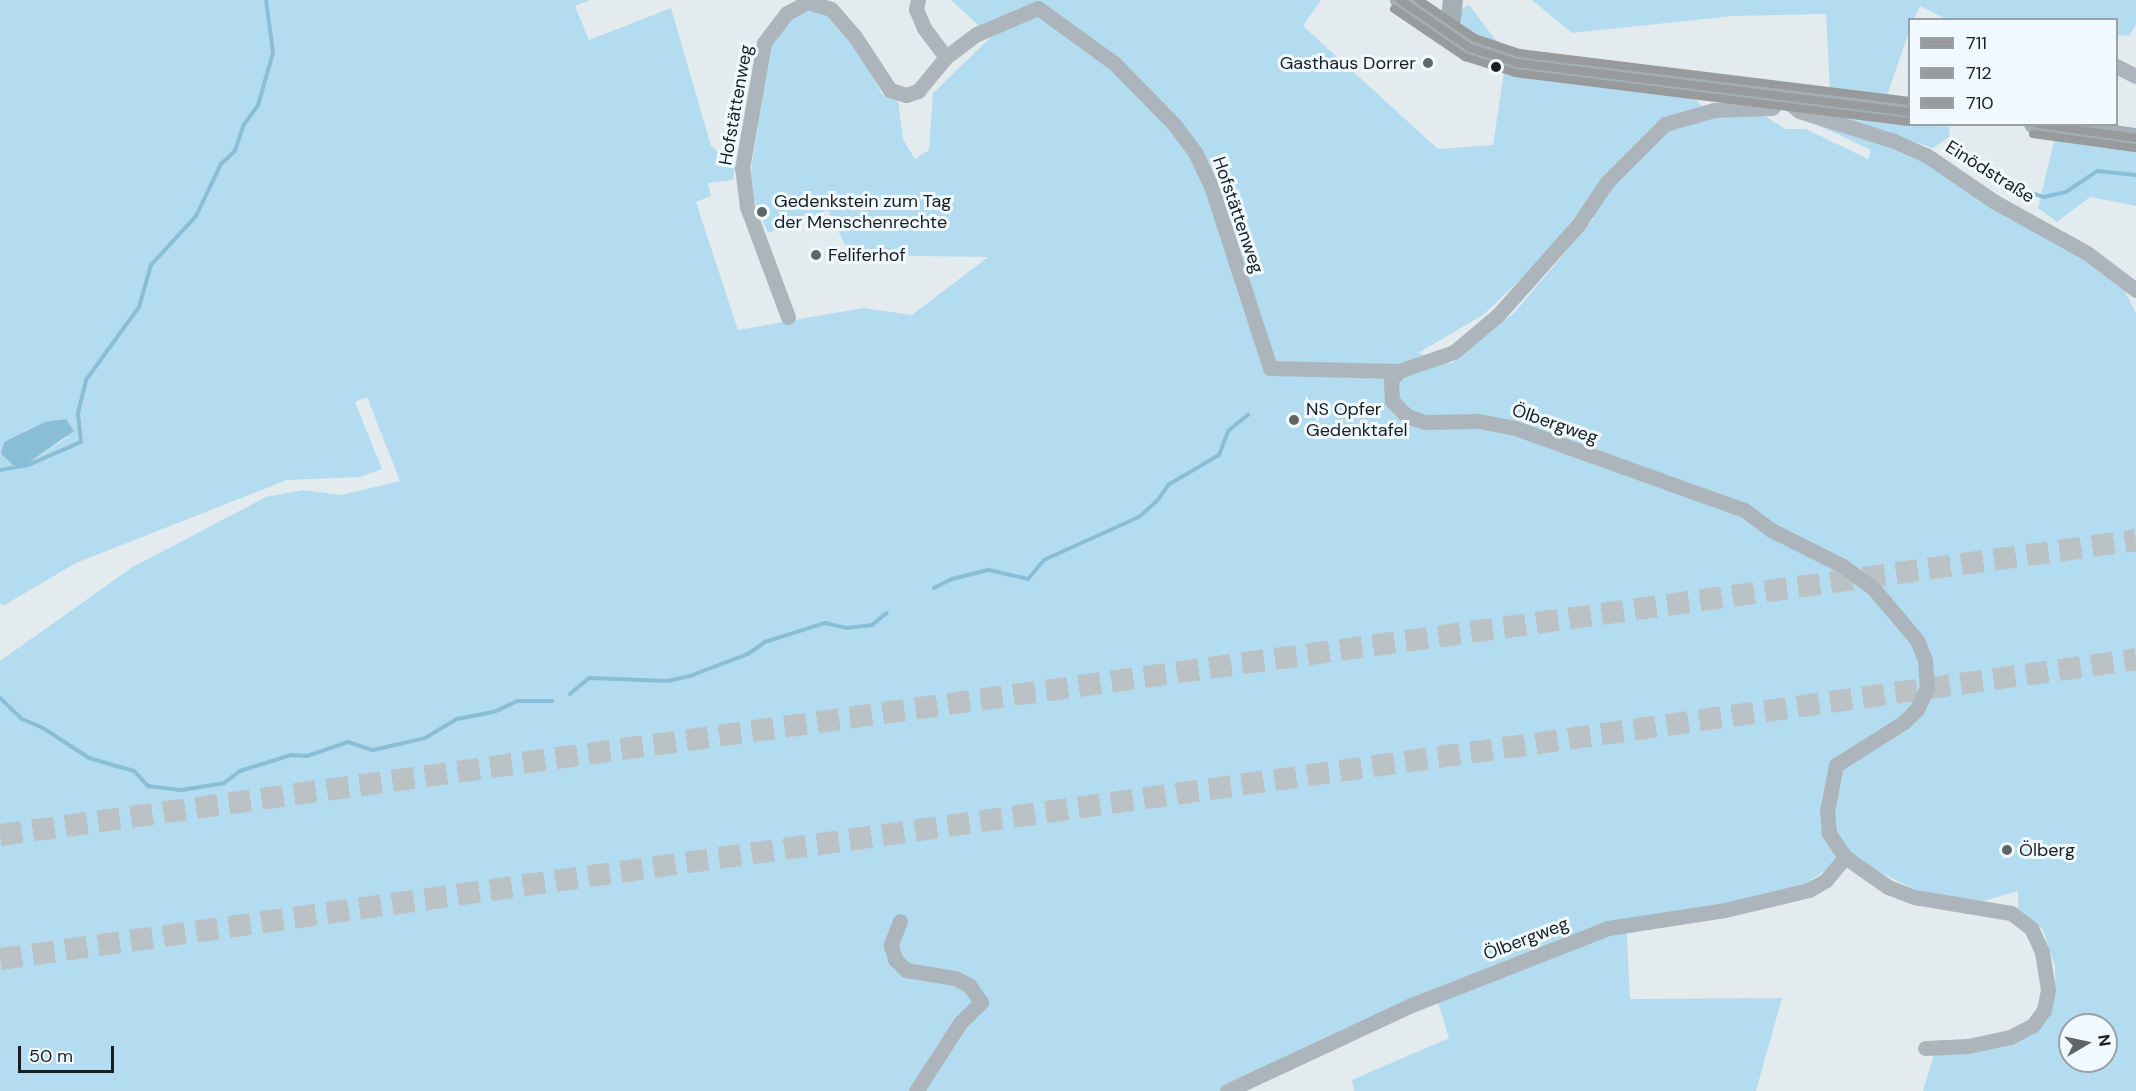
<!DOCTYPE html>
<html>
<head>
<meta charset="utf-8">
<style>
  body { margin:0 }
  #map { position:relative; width:2136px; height:1091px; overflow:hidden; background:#e4ebee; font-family:"DM Sans",sans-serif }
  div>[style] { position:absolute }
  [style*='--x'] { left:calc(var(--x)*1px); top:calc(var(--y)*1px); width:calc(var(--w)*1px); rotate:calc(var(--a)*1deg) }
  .green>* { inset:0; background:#b4dcf0 }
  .water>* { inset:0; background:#8abed7 }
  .stream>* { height:4px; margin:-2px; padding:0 2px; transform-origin:2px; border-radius:2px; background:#8abed7 }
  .highway-tunnel>* { height:22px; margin-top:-11px; transform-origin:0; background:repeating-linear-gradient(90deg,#bbc2c5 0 22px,transparent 0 33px) }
  .minor>* { height:15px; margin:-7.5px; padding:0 7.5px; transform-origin:7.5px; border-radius:7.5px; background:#acb5bb }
  .major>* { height:20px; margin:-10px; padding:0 10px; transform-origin:10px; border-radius:10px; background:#a3afb4 }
  .bus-1>* { height:8px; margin:-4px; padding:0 4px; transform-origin:4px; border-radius:4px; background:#989a9b }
  .bus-2>* { height:8px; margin:-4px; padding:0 4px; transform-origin:4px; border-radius:4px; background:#989a9b }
  .bus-3>* { height:8px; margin:-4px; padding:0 4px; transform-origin:4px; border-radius:4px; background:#989a9b }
  .dots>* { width:16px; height:16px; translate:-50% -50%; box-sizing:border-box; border:3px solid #eff9ff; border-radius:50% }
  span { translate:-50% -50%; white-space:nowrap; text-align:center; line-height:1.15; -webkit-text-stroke:6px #eff9ff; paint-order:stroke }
  .poi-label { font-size:18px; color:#191e20 }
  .right { translate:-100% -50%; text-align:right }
  .left { translate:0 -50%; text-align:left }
  .street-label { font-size:18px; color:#191e20 }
  .legend { position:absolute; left:1908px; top:18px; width:210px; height:108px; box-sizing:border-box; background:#eff9ff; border:2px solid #99a1a6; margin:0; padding:8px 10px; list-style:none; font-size:18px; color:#191e20 }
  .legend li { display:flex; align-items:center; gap:12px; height:30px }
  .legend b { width:30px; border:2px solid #99a1a6 }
  .north { position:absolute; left:2058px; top:1013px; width:60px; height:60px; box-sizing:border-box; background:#eff9ff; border:2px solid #99a1a6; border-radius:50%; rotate:81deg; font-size:16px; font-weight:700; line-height:24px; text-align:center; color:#191e20 }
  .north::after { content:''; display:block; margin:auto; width:21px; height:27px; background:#606668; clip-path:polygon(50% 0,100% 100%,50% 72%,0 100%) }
  .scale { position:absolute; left:18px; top:1046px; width:96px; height:27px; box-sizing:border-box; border:3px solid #191e20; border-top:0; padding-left:8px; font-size:18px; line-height:21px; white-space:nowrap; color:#191e20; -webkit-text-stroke:4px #eff9ff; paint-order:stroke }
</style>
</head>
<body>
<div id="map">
  <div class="green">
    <i style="clip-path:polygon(evenodd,0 0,590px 0,575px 6px,589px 40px,671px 8px,711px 146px,735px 166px,733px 180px,708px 183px,711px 196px,696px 202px,738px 330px,863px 308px,912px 315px,988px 257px,850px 255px,828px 210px,768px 233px,750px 191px,750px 177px,771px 44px,791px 18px,810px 10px,828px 14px,851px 38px,882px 94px,898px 101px,903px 139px,915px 159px,929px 150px,933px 93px,991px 37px,951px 0,1321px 0,1303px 26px,1438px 149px,1493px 145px,1504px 72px,1692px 96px,1713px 117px,1764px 115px,1785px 129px,1806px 129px,1868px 159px,1871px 150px,1805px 119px,1923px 158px,2046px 233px,2123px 288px,2136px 313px,2136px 1091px,1923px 1091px,1934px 1054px,2036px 1032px,2055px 995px,2055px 966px,2043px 930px,2018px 911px,2018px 891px,1984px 901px,1928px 896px,1845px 855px,1801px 888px,1721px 906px,1626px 920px,1630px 999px,1782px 998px,1756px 1091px,1354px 1091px,1352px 1080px,1449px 1038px,1434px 990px,1219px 1091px,0 1091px,0 661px,131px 568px,266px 497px,303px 490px,341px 495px,400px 481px,367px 397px,355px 402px,382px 469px,360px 477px,287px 480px,76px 563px,3px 606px,0 603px,0 0,1579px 212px,1594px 218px,1515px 312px,1452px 363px,1418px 353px,1483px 315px,1542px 259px,1579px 212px,0 0,18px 436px,68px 437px,24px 466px,4px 442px,18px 436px,0 0,2070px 1025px,2106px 1025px,2106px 1061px,2070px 1061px,2070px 1025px)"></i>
    <i style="clip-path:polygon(1532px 0,2136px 0,2136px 25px,2129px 36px,2117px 35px,2116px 20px,1946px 19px,1920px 6px,1914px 19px,1910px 20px,1909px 32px,1886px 98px,1830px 90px,1826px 14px,1733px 16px,1572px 33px)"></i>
    <i style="clip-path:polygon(1469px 5px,1498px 43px,1498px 48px,1476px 40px,1464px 31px,1459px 17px,1460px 10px)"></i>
    <i style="clip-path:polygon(1819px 111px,1950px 127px,1949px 137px,1933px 148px)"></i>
    <i style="clip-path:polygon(2055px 137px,2136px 150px,2136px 206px,2090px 197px,2057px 222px,2038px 208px)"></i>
  </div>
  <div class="water">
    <i style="clip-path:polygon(66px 419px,74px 431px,24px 466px,13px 465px,1px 454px,4px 442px,45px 422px)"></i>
  </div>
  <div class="stream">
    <i style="--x:2010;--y:186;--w:36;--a:18"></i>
    <i style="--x:2044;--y:197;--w:23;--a:-13"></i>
    <i style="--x:2066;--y:192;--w:37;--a:-34"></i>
    <i style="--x:2097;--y:171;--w:39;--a:6"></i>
    <i style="--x:0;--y:470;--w:28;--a:-10"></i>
    <i style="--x:28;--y:465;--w:58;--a:-23.5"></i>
    <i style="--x:81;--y:442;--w:29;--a:-96"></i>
    <i style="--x:78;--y:413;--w:34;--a:-76"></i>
    <i style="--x:86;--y:380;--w:90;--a:-54"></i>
    <i style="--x:139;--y:307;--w:44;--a:-74.1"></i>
    <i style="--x:151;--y:265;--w:67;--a:-47.4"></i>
    <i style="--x:196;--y:216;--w:58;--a:-64.3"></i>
    <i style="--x:221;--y:164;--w:19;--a:-43"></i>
    <i style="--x:235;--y:151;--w:26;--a:-72"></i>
    <i style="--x:243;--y:126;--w:26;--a:-54"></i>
    <i style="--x:258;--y:105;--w:54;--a:-73.9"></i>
    <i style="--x:273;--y:53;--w:53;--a:-97.5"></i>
    <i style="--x:934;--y:588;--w:20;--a:-27"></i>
    <i style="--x:952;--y:579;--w:38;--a:-14"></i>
    <i style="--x:989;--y:570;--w:40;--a:13"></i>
    <i style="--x:1028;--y:579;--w:25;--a:-50"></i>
    <i style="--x:1044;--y:560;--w:104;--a:-24.4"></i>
    <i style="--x:1139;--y:517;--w:24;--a:-42"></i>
    <i style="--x:1157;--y:501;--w:19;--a:-55"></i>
    <i style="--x:1168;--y:485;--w:59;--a:-30.5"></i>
    <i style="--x:1219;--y:455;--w:26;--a:-69"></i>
    <i style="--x:1228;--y:431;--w:26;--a:-39"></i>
    <i style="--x:570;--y:694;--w:25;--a:-40"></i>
    <i style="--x:589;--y:678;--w:79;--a:2.2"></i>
    <i style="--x:668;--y:681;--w:23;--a:-13"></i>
    <i style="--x:690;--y:676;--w:62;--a:-20.8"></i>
    <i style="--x:748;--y:654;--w:21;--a:-35"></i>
    <i style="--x:765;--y:642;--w:63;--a:-17.6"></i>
    <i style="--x:825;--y:623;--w:23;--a:13"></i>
    <i style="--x:847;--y:628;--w:25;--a:-7"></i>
    <i style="--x:872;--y:625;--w:19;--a:-39"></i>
    <i style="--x:0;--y:698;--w:30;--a:44"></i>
    <i style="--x:22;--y:719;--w:23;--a:23"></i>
    <i style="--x:43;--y:728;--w:55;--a:33.1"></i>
    <i style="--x:89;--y:758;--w:47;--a:16.1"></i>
    <i style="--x:134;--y:771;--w:21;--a:47"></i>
    <i style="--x:148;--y:786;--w:34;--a:7"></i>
    <i style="--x:182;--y:790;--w:43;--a:-9.5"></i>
    <i style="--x:224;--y:783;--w:20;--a:-37"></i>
    <i style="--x:240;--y:771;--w:53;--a:-17.4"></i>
    <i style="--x:291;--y:755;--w:16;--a:4"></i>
    <i style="--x:307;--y:756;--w:43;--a:-18.9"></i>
    <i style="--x:348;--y:742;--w:26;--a:18"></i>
    <i style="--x:373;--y:750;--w:53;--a:-13"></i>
    <i style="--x:425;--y:738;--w:37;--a:-31"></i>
    <i style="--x:457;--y:719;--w:38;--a:-11"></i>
    <i style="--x:494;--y:712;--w:26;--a:-25"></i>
    <i style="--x:518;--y:701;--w:34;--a:0"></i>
  </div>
  <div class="highway-tunnel">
    <i style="--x:0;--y:835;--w:2156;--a:-7.86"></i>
    <i style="--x:0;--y:959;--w:2157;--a:-7.99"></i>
  </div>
  <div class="minor">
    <i style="--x:918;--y:0;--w:9;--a:103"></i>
    <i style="--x:916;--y:9;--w:21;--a:67"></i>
    <i style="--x:924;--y:28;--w:36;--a:53"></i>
    <i style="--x:2116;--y:66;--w:22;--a:27"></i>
    <i style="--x:788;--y:317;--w:117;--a:-110.4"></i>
    <i style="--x:747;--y:207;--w:38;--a:-97"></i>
    <i style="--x:742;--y:169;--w:128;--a:-80.1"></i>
    <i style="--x:764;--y:43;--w:38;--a:-53"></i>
    <i style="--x:787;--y:13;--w:24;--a:-28"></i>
    <i style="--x:808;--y:2;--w:24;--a:17"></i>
    <i style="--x:831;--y:9;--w:35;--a:49"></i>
    <i style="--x:854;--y:35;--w:66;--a:56.8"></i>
    <i style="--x:890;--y:90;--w:17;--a:17"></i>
    <i style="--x:906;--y:95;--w:13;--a:-18"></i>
    <i style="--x:918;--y:91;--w:44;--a:-50.5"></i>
    <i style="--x:946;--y:57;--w:39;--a:-37"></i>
    <i style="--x:977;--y:34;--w:66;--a:-23.1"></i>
    <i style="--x:1038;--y:8;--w:94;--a:35.9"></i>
    <i style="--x:1114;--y:63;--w:84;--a:45.5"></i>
    <i style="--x:1173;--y:123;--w:36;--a:53"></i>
    <i style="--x:1195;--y:152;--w:38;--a:65"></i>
    <i style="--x:1211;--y:186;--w:191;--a:72"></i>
    <i style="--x:1270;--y:368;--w:129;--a:1.3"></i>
    <i style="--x:1845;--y:857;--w:29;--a:-124"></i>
    <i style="--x:1829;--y:833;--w:22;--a:-95"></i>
    <i style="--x:1827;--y:811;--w:47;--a:-78.9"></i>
    <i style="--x:1836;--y:765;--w:80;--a:-32.3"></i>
    <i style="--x:1904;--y:722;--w:18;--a:-45"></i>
    <i style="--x:1917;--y:709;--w:23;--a:-65"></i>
    <i style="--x:1927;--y:688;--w:28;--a:-94"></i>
    <i style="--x:1925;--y:660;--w:22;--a:-112"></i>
    <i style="--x:1917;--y:640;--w:68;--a:-130.2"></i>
    <i style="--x:1873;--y:588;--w:39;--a:-144"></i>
    <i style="--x:1841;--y:565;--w:78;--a:-153.4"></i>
    <i style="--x:1771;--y:530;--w:34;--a:-143"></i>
    <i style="--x:1744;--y:510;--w:243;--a:-160.3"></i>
    <i style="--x:1515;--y:428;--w:38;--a:-169"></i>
    <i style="--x:1478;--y:421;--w:53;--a:178.9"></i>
    <i style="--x:1425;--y:422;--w:19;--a:-162"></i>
    <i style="--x:1407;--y:416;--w:21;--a:-135"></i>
    <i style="--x:1392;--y:401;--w:21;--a:-93"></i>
    <i style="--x:1391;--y:380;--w:12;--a:-48"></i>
    <i style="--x:1399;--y:371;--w:58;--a:-19.1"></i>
    <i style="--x:1454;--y:352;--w:57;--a:-40.1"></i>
    <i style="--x:1498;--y:315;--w:120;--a:-48.4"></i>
    <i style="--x:1578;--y:225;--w:52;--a:-56"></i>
    <i style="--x:1607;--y:182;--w:82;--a:-45"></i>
    <i style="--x:1665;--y:124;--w:51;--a:-15.9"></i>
    <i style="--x:1714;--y:110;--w:58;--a:-2"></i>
    <i style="--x:1772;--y:108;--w:14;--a:-56"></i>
    <i style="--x:1780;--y:96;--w:24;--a:38"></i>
    <i style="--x:1799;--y:111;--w:100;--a:17.5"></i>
    <i style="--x:1894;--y:141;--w:35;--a:24"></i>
    <i style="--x:1926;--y:155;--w:83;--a:34.3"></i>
    <i style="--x:1995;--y:202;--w:105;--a:29"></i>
    <i style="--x:2087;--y:253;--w:61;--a:37.1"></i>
    <i style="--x:900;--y:921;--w:26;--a:111"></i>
    <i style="--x:891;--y:945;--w:15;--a:74"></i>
    <i style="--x:895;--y:959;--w:16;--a:45"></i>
    <i style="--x:906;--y:970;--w:50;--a:9.3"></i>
    <i style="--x:955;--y:978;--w:16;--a:27"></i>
    <i style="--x:969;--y:985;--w:21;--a:55"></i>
    <i style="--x:981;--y:1002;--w:30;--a:135"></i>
    <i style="--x:960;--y:1023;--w:81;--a:122.9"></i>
    <i style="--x:1227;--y:1091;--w:201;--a:-25"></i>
    <i style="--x:1409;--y:1006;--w:214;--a:-21.4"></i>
    <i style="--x:1608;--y:928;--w:118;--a:-8.7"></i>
    <i style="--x:1725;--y:910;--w:86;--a:-13.4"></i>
    <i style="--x:1809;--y:890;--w:20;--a:-30"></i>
    <i style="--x:1826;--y:880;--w:30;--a:-50"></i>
    <i style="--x:1845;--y:857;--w:52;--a:34.9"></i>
    <i style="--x:1888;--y:887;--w:28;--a:21"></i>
    <i style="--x:1914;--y:897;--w:98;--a:9.4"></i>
    <i style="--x:2011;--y:913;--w:25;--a:37"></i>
    <i style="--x:2031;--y:928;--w:26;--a:65"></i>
    <i style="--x:2042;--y:952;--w:38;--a:81"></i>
    <i style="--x:2048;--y:990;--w:20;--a:101"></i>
    <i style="--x:2044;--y:1010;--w:19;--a:126"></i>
    <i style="--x:2033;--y:1025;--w:26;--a:152"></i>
    <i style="--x:2010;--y:1037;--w:43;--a:167.9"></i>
    <i style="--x:1968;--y:1046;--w:43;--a:177.3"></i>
  </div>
  <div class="major">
    <i style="--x:1400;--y:0;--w:85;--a:34.4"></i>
    <i style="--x:1470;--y:48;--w:49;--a:17.7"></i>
    <i style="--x:1517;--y:63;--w:396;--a:7.1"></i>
    <i style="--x:1449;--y:37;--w:37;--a:-84"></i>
    <i style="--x:2034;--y:124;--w:103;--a:7.8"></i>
  </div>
  <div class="bus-1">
    <i style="--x:1400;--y:0;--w:85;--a:34.4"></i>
    <i style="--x:1470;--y:48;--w:49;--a:17.7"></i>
    <i style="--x:1517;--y:63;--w:396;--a:7.1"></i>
    <i style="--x:2038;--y:124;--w:99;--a:8.1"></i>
  </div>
  <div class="bus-2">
    <i style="--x:1394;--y:9;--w:86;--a:34.1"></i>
    <i style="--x:1465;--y:57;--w:52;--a:17.7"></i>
    <i style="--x:1515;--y:73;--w:397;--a:7.1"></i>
    <i style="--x:2033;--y:134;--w:103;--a:7.8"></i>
  </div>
  <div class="bus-3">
    <i style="--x:1419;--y:0;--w:68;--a:34.2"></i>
    <i style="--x:1475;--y:38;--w:46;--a:18.8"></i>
    <i style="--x:1519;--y:53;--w:394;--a:7"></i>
  </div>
  <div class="dots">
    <i style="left:1428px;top:63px;background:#606668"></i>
    <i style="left:1496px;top:67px;background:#191e20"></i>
    <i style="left:762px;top:212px;background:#606668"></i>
    <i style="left:816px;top:255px;background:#606668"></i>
    <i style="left:1294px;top:420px;background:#606668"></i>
    <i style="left:2007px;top:850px;background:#606668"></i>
  </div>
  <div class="poi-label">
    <span class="right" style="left:1416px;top:63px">Gasthaus Dorrer</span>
    <span class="left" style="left:774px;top:212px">Gedenkstein zum Tag<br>der Menschenrechte</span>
    <span class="left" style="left:828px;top:255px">Feliferhof</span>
    <span class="left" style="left:1306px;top:420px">NS Opfer<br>Gedenktafel</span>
    <span class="left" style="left:2019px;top:850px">Ölberg</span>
  </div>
  <div class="street-label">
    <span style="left:736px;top:105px;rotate:-80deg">Hofstättenweg</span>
    <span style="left:1990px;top:172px;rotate:32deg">Einödstraße</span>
    <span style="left:1238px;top:215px;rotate:71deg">Hofstättenweg</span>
    <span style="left:1555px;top:424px;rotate:19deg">Ölbergweg</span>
    <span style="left:1526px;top:939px;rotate:-21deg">Ölbergweg</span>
  </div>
  <ul class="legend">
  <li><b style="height:8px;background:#989a9b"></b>711</li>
  <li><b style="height:8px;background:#989a9b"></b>712</li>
  <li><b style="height:8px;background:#989a9b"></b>710</li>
  </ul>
  <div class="north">N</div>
  <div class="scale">50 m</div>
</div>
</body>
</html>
